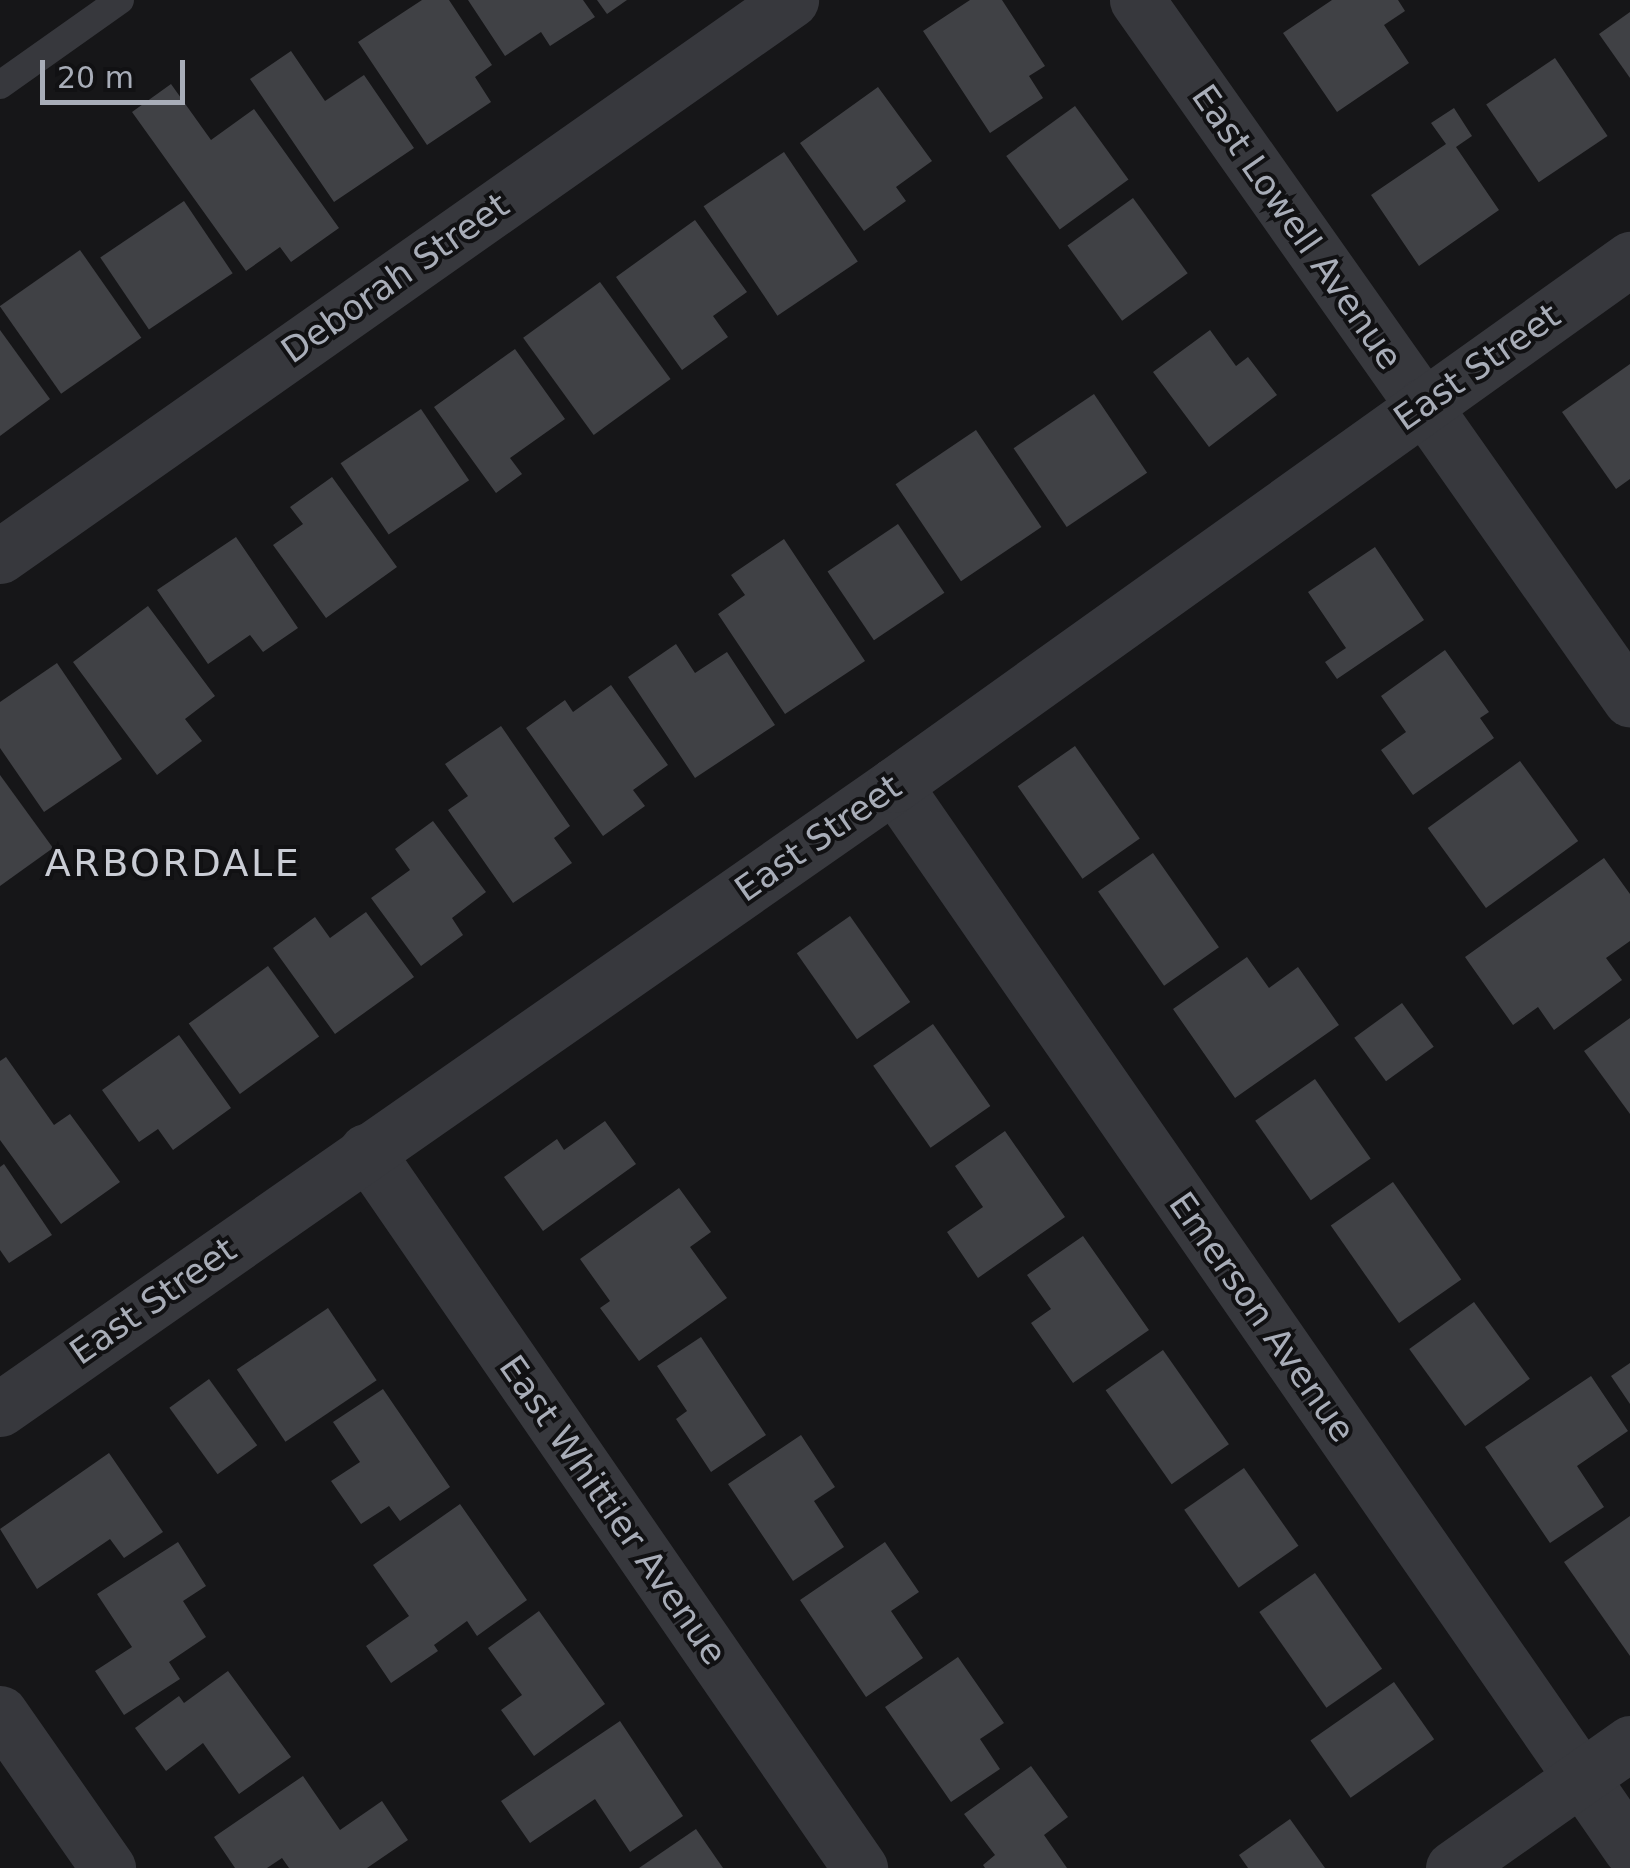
<!DOCTYPE html>
<html>
<head>
<meta charset="utf-8">
<style>
  body { margin:0 }
  #map { position:relative; width:1630px; height:1868px; overflow:hidden; background:#161618; font-family:"DejaVu Sans",sans-serif }
  div>[style] { position:absolute }
  [style*='--x'] { left:calc(var(--x)*1px); top:calc(var(--y)*1px); width:calc(var(--w)*1px); rotate:calc(var(--a)*1deg) }
  .building>* { inset:0; background:#404145; transform-origin:0 0 }
  .service>* { height:28px; margin:-14px; padding:0 14px; transform-origin:14px; border-radius:14px; background:#37383d }
  .minor>* { height:55px; margin:-27.5px; padding:0 27.5px; transform-origin:27.5px; border-radius:27.5px; background:#37383d }
  .tertiary>* { height:55px; margin:-27.5px; padding:0 27.5px; transform-origin:27.5px; border-radius:27.5px; background:#37383d }
  span { translate:-50% -50%; white-space:nowrap; text-align:center; line-height:1.15; -webkit-text-stroke:8px #111113; paint-order:stroke }
  .street-label { font-size:35px; color:#a8adb8 }
  .neighbourhood-label { font-size:38px; color:#c9ccd4; letter-spacing:2.5px }
  .scale { position:absolute; left:40px; top:60px; width:145px; height:45px; box-sizing:border-box; border:5px solid #a8adb8; border-top:0; padding-left:12px; font-size:30px; line-height:35px; white-space:nowrap; color:#a8adb8; -webkit-text-stroke:8px #111113; paint-order:stroke }
</style>
</head>
<body>
<div id="map">
  <div class="building">
    <i style="clip-path:polygon(422px 0,449px 0,492px 65px,475px 77px,491px 102px,427px 145px,358px 42px)"></i>
    <i style="clip-path:polygon(468px 0,583px 0,595px 17px,550px 46px,541px 32px,505px 56px)"></i>
    <i style="clip-path:polygon(597px 0,627px 0,607px 14px)"></i>
    <i style="clip-path:polygon(970px 0,1002px 0,1045px 66px,1029px 76px,1043px 98px,990px 133px,923px 31px)"></i>
    <i style="clip-path:polygon(1332px 0,1398px 0,1405px 11px,1384px 25px,1409px 63px,1337px 112px,1283px 33px)"></i>
    <i style="clip-path:polygon(1630px 12px,1630px 78px,1599px 34px)"></i>
    <i style="clip-path:polygon(291px 51px,325px 101px,364px 75px,414px 148px,334px 202px,250px 79px)"></i>
    <i style="left:1555px;top:58px;width:94px;height:83px;rotate:56deg"></i>
    <i style="clip-path:polygon(171px 84px,211px 140px,254px 109px,339px 228px,291px 262px,280px 247px,246px 271px,132px 112px)"></i>
    <i style="clip-path:polygon(878px 87px,932px 161px,896px 187px,906px 201px,864px 231px,800px 143px)"></i>
    <i style="left:1075px;top:106px;width:91px;height:85px;rotate:54deg"></i>
    <i style="clip-path:polygon(1454px 108px,1472px 136px,1456px 147px,1499px 210px,1419px 266px,1371px 195px,1446px 144px,1431px 123px)"></i>
    <i style="left:784px;top:152px;width:132px;height:97px;rotate:56deg"></i>
    <i style="left:1133px;top:198px;width:93px;height:81px;rotate:54deg"></i>
    <i style="left:184px;top:201px;width:87px;height:101px;rotate:56deg"></i>
    <i style="clip-path:polygon(695px 220px,747px 292px,713px 316px,728px 337px,682px 370px,616px 277px)"></i>
    <i style="left:80px;top:250px;width:107px;height:98px;rotate:55deg"></i>
    <i style="left:600px;top:282px;width:120px;height:95px;rotate:54deg"></i>
    <i style="clip-path:polygon(0 330px,50px 399px,0 436px)"></i>
    <i style="clip-path:polygon(1210px 330px,1236px 366px,1248px 357px,1277px 395px,1209px 447px,1153px 372px)"></i>
    <i style="clip-path:polygon(515px 349px,565px 419px,510px 458px,522px 474px,496px 493px,434px 407px)"></i>
    <i style="clip-path:polygon(1630px 364px,1630px 479px,1616px 489px,1562px 412px)"></i>
    <i style="left:1094px;top:394px;width:95px;height:97px;rotate:56deg"></i>
    <i style="left:421px;top:409px;width:86px;height:97px;rotate:56deg"></i>
    <i style="left:976px;top:430px;width:117px;height:97px;rotate:56deg"></i>
    <i style="clip-path:polygon(332px 477px,397px 567px,326px 618px,273px 545px,303px 524px,290px 507px)"></i>
    <i style="left:898px;top:524px;width:83px;height:85px;rotate:56deg"></i>
    <i style="clip-path:polygon(236px 537px,298px 628px,263px 652px,250px 635px,208px 664px,157px 590px)"></i>
    <i style="clip-path:polygon(784px 539px,865px 661px,785px 714px,718px 614px,745px 595px,731px 575px)"></i>
    <i style="clip-path:polygon(1375px 547px,1424px 620px,1337px 679px,1325px 662px,1346px 648px,1308px 592px)"></i>
    <i style="clip-path:polygon(148px 606px,215px 696px,185px 719px,202px 741px,157px 775px,73px 662px)"></i>
    <i style="clip-path:polygon(676px 644px,695px 673px,727px 652px,775px 725px,695px 778px,628px 677px)"></i>
    <i style="clip-path:polygon(1445px 650px,1489px 712px,1480px 718px,1494px 738px,1413px 795px,1381px 750px,1406px 732px,1381px 696px)"></i>
    <i style="clip-path:polygon(57px 663px,122px 759px,44px 812px,0 748px,0 702px)"></i>
    <i style="clip-path:polygon(611px 685px,668px 765px,633px 790px,645px 806px,603px 836px,526px 728px,565px 700px,573px 712px)"></i>
    <i style="clip-path:polygon(501px 726px,570px 826px,554px 838px,572px 863px,513px 903px,448px 810px,468px 796px,445px 764px)"></i>
    <i style="left:1075px;top:746px;width:113px;height:70px;rotate:55deg"></i>
    <i style="left:1520px;top:761px;width:99px;height:114px;rotate:54deg"></i>
    <i style="clip-path:polygon(0 775px,53px 848px,0 886px)"></i>
    <i style="clip-path:polygon(433px 821px,486px 892px,452px 918px,463px 935px,421px 966px,371px 898px,410px 870px,395px 849px)"></i>
    <i style="left:1153px;top:853px;width:115px;height:67px;rotate:55deg"></i>
    <i style="clip-path:polygon(1604px 858px,1630px 894px,1630px 941px,1606px 958px,1622px 980px,1554px 1030px,1538px 1007px,1513px 1025px,1465px 957px)"></i>
    <i style="clip-path:polygon(366px 912px,414px 977px,335px 1034px,273px 948px,315px 917px,330px 938px)"></i>
    <i style="left:850px;top:916px;width:105px;height:65px;rotate:55deg"></i>
    <i style="clip-path:polygon(1247px 957px,1269px 988px,1298px 967px,1339px 1025px,1235px 1098px,1173px 1009px)"></i>
    <i style="left:268px;top:966px;width:87px;height:98px;rotate:54deg"></i>
    <i style="left:1402px;top:1003px;width:54px;height:59px;rotate:54deg"></i>
    <i style="clip-path:polygon(1630px 1018px,1630px 1114px,1584px 1051px)"></i>
    <i style="left:933px;top:1024px;width:100px;height:73px;rotate:55deg"></i>
    <i style="clip-path:polygon(179px 1035px,231px 1108px,173px 1150px,158px 1129px,139px 1142px,102px 1090px)"></i>
    <i style="clip-path:polygon(6px 1057px,54px 1125px,70px 1114px,120px 1182px,61px 1224px,0 1140px,0 1061px)"></i>
    <i style="left:1315px;top:1079px;width:97px;height:73px;rotate:55deg"></i>
    <i style="clip-path:polygon(605px 1121px,636px 1164px,543px 1231px,504px 1177px,557px 1139px,564px 1150px)"></i>
    <i style="clip-path:polygon(1005px 1131px,1065px 1217px,978px 1278px,947px 1232px,983px 1207px,955px 1166px)"></i>
    <i style="clip-path:polygon(4px 1164px,52px 1235px,9px 1263px,0 1250px,0 1167px)"></i>
    <i style="left:1393px;top:1182px;width:119px;height:76px;rotate:55deg"></i>
    <i style="clip-path:polygon(679px 1188px,711px 1232px,690px 1247px,727px 1298px,639px 1361px,600px 1308px,610px 1301px,580px 1259px)"></i>
    <i style="clip-path:polygon(1083px 1236px,1149px 1330px,1073px 1383px,1031px 1323px,1051px 1309px,1027px 1275px)"></i>
    <i style="left:1474px;top:1302px;width:95px;height:80px;rotate:54deg"></i>
    <i style="left:328px;top:1308px;width:87px;height:110px;rotate:56deg"></i>
    <i style="clip-path:polygon(701px 1337px,766px 1435px,711px 1472px,676px 1419px,687px 1411px,657px 1366px)"></i>
    <i style="left:1163px;top:1350px;width:115px;height:70px;rotate:55deg"></i>
    <i style="clip-path:polygon(1630px 1363px,1630px 1404px,1611px 1376px)"></i>
    <i style="clip-path:polygon(1591px 1376px,1628px 1431px,1577px 1466px,1604px 1507px,1550px 1543px,1485px 1447px)"></i>
    <i style="left:209px;top:1379px;width:82px;height:49px;rotate:54deg"></i>
    <i style="clip-path:polygon(383px 1389px,450px 1487px,400px 1521px,389px 1506px,361px 1524px,331px 1481px,360px 1462px,333px 1422px)"></i>
    <i style="clip-path:polygon(801px 1435px,835px 1487px,814px 1501px,844px 1547px,793px 1581px,728px 1484px)"></i>
    <i style="clip-path:polygon(109px 1453px,163px 1532px,124px 1558px,110px 1539px,37px 1589px,0 1529px)"></i>
    <i style="left:1244px;top:1468px;width:95px;height:73px;rotate:55deg"></i>
    <i style="clip-path:polygon(460px 1504px,527px 1600px,477px 1636px,467px 1621px,434px 1645px,438px 1651px,391px 1683px,366px 1646px,409px 1616px,373px 1565px)"></i>
    <i style="clip-path:polygon(1630px 1516px,1630px 1656px,1564px 1562px)"></i>
    <i style="clip-path:polygon(178px 1542px,206px 1586px,183px 1601px,206px 1637px,169px 1662px,180px 1679px,124px 1715px,95px 1671px,132px 1647px,97px 1594px)"></i>
    <i style="clip-path:polygon(885px 1542px,919px 1592px,891px 1611px,923px 1658px,866px 1697px,800px 1600px)"></i>
    <i style="left:1315px;top:1573px;width:117px;height:68px;rotate:55deg"></i>
    <i style="clip-path:polygon(539px 1611px,605px 1704px,534px 1756px,501px 1710px,522px 1695px,488px 1648px)"></i>
    <i style="clip-path:polygon(958px 1657px,1004px 1723px,980px 1739px,1000px 1769px,951px 1802px,885px 1707px)"></i>
    <i style="clip-path:polygon(228px 1671px,291px 1757px,239px 1794px,203px 1743px,166px 1771px,135px 1728px,179px 1696px,184px 1703px)"></i>
    <i style="left:1394px;top:1682px;width:70px;height:102px;rotate:55deg"></i>
    <i style="clip-path:polygon(620px 1721px,683px 1816px,630px 1852px,595px 1799px,530px 1843px,501px 1801px)"></i>
    <i style="clip-path:polygon(1031px 1766px,1068px 1817px,1044px 1835px,1067px 1868px,985px 1868px,983px 1865px,995px 1855px,964px 1814px)"></i>
    <i style="clip-path:polygon(303px 1776px,340px 1830px,382px 1801px,408px 1840px,367px 1868px,289px 1868px,282px 1858px,267px 1868px,235px 1868px,214px 1837px)"></i>
    <i style="clip-path:polygon(1290px 1819px,1325px 1868px,1248px 1868px,1239px 1855px)"></i>
    <i style="clip-path:polygon(696px 1829px,723px 1868px,639px 1868px)"></i>
  </div>
  <div class="service">
    <i style="--x:0;--y:85;--w:147;--a:-35.3"></i>
  </div>
  <div class="minor">
    <i style="--x:1137;--y:0;--w:496;--a:54.8"></i>
    <i style="--x:0;--y:556;--w:967;--a:-35.1"></i>
    <i style="--x:894;--y:785;--w:1293;--a:55.3"></i>
    <i style="--x:366;--y:1151;--w:871;--a:55.43"></i>
    <i style="--x:0;--y:1713;--w:189;--a:55.1"></i>
    <i style="--x:1453;--y:1868;--w:217;--a:-35.2"></i>
  </div>
  <div class="tertiary">
    <i style="--x:1423;--y:405;--w:360;--a:54.9"></i>
    <i style="--x:0;--y:1409;--w:1090;--a:-34.91"></i>
    <i style="--x:894;--y:785;--w:905;--a:-35.55"></i>
  </div>
  <div class="street-label">
    <span style="left:1297px;top:227px;rotate:55deg">East Lowell Avenue</span>
    <span style="left:395px;top:278px;rotate:-35deg">Deborah Street</span>
    <span style="left:1477px;top:367px;rotate:-35deg">East Street</span>
    <span style="left:818px;top:838px;rotate:-35deg">East Street</span>
    <span style="left:153px;top:1301px;rotate:-35deg">East Street</span>
    <span style="left:1262px;top:1317px;rotate:55deg">Emerson Avenue</span>
    <span style="left:613px;top:1510px;rotate:55deg">East Whittier Avenue</span>
  </div>
  <div class="neighbourhood-label">
    <span style="left:173px;top:864px">ARBORDALE</span>
  </div>
  <div class="scale">20 m</div>
</div>
</body>
</html>
